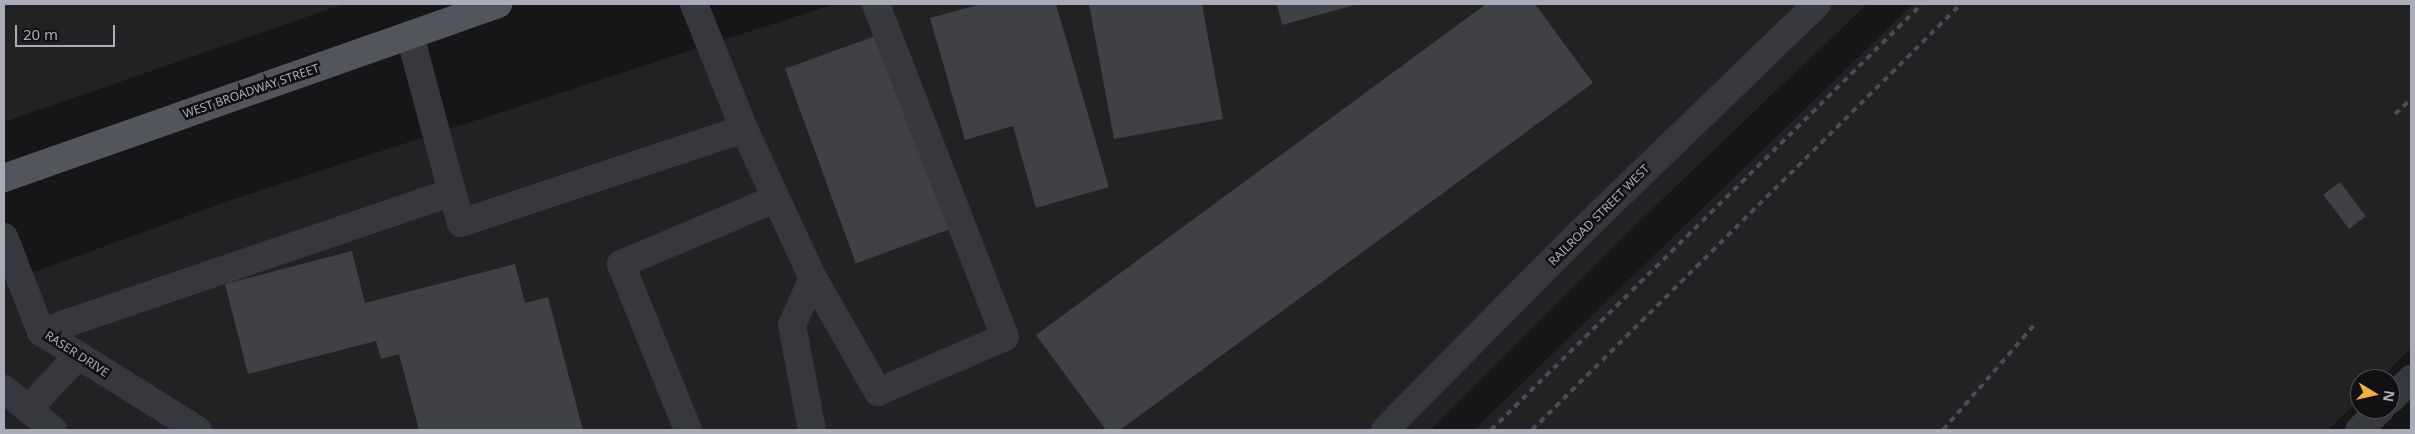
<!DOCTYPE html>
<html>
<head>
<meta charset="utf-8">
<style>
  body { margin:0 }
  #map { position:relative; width:2415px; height:434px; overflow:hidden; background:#161618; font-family:"Noto Sans",sans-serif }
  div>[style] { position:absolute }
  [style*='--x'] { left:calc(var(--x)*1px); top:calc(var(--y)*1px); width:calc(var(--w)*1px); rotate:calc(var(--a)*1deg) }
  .built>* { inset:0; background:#222225 }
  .building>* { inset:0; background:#404145; transform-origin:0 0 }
  .minor>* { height:28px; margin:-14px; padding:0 14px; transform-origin:14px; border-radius:14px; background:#37383d }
  .major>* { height:28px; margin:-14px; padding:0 14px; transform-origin:14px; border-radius:14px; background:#53555c }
  .rail>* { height:4px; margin-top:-2px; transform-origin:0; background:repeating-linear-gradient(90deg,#4a4c52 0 6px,transparent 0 11px) }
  span { translate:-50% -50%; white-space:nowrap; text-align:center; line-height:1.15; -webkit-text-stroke:5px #111113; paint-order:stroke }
  .street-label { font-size:12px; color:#a8adb8 }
  .frame { position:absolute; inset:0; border:5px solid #a8adb8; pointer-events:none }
  .north { position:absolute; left:2350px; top:369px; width:50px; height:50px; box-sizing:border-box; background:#111113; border:1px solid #4d4f55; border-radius:50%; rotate:99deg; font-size:14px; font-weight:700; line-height:20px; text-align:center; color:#a8adb8 }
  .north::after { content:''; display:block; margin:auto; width:18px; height:22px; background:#f2b134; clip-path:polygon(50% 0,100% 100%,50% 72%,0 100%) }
  .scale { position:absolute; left:15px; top:25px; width:100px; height:22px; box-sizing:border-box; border:2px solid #a8adb8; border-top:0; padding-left:6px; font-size:15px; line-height:18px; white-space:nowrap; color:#a8adb8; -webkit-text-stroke:4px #111113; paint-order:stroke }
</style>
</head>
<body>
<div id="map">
  <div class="built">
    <i style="clip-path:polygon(4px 4px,344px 4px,4px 122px)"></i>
    <i style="clip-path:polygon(834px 4px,1867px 4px,1626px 234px,1430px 430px,4px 430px,4px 283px,228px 201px)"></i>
    <i style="clip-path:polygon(1913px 4px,2411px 4px,2411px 348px,2380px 379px,2360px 379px,2360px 399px,2328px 430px,1474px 430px)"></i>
  </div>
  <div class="building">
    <i style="clip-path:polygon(981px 4px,1056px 4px,1109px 187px,1036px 208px,1013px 126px,965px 140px,930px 18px)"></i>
    <i style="clip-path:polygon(1089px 4px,1202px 4px,1223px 119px,1114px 139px)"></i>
    <i style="clip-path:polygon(1277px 4px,1355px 4px,1355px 5px,1282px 25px)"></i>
    <i style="clip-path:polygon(1486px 4px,1535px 4px,1593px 83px,1120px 430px,1106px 430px,1036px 335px)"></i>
    <i style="left:878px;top:35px;width:207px;height:99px;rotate:70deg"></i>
    <i style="left:2340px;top:182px;width:43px;height:21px;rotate:53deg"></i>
    <i style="clip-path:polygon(352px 251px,365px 303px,515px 264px,525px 303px,548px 297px,583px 430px,419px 430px,399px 354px,381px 359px,376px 341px,248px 374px,225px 284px)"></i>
  </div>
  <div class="minor">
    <i style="--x:744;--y:129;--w:164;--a:65.2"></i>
    <i style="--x:813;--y:278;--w:131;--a:60.3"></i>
    <i style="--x:878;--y:392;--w:138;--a:-23.4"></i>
    <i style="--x:1005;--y:337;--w:357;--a:-111.2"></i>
    <i style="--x:452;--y:192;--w:32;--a:74"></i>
    <i style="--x:461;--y:223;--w:298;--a:-18.4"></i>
    <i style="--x:744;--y:129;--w:135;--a:-111.8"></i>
    <i style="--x:4;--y:237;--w:102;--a:68.7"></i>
    <i style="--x:41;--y:332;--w:185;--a:32"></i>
    <i style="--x:41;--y:332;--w:434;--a:-18.8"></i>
    <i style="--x:452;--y:192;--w:163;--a:-105"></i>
    <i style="--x:4;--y:389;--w:64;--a:39.9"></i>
    <i style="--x:2390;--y:400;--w:30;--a:-45"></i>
    <i style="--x:28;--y:409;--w:73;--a:-46.7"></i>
    <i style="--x:688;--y:430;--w:179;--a:-112"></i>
    <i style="--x:621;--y:264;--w:167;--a:-22.9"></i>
    <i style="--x:812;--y:430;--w:107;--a:-100.8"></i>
    <i style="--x:792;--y:325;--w:51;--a:-65.9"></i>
    <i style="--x:1385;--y:430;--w:284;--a:-45.3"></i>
    <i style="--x:1585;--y:228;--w:322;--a:-44"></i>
    <i style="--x:2359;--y:430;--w:30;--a:-44"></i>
  </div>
  <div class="major">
    <i style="--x:4;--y:178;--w:524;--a:-19.4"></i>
  </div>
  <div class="rail">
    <i style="--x:2395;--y:114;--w:22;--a:-43"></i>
    <i style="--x:1491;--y:430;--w:606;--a:-44.67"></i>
    <i style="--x:1532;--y:430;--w:605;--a:-44.8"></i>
    <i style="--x:1943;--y:430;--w:143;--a:-49"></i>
  </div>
  <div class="street-label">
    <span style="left:251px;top:91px;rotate:-19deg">WEST BROADWAY STREET</span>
    <span style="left:1599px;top:215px;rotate:-45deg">RAILROAD STREET WEST</span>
    <span style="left:77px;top:354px;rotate:33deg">RASER DRIVE</span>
  </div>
  <div class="frame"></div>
  <div class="north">N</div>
  <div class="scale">20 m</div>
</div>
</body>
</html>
